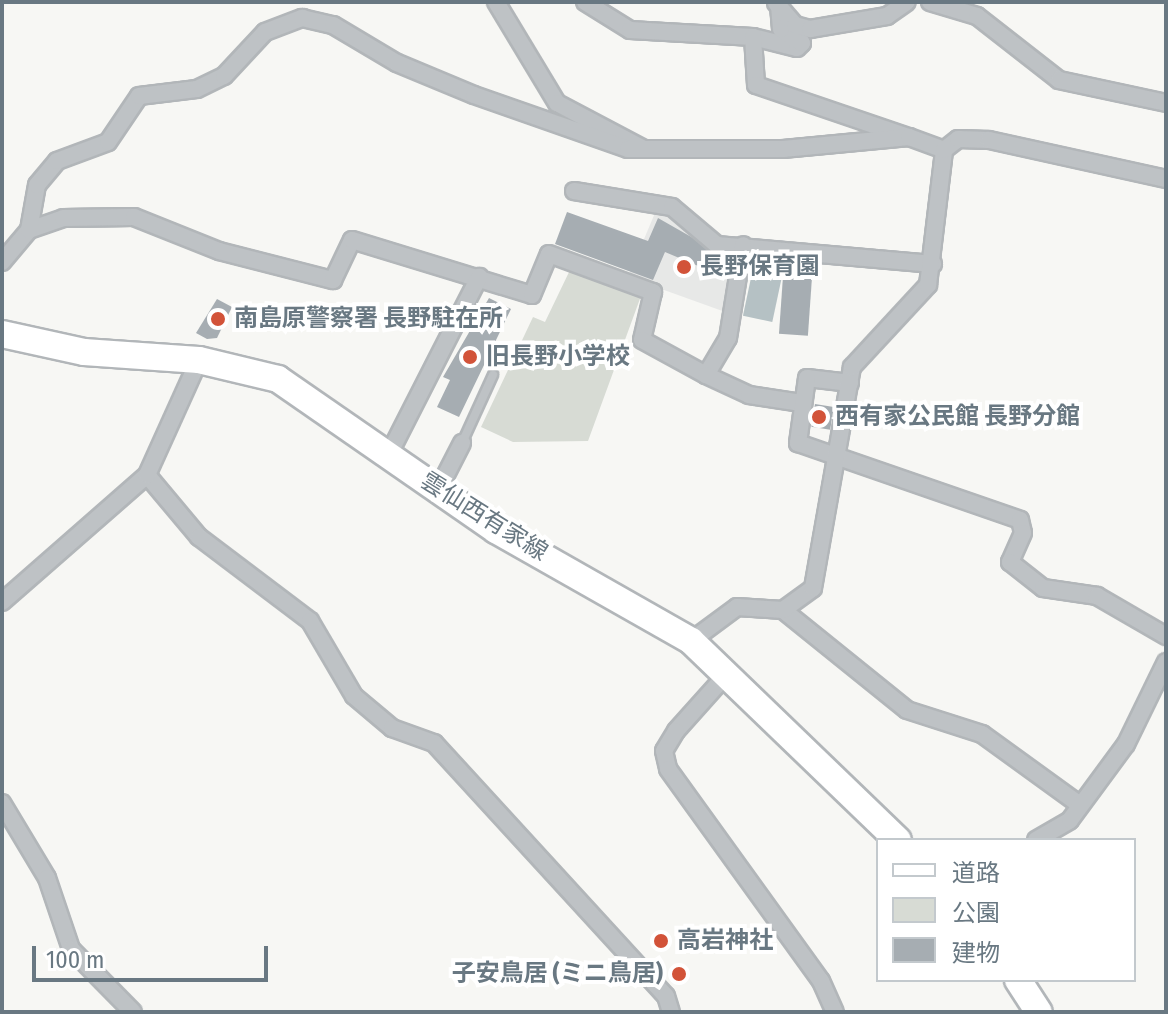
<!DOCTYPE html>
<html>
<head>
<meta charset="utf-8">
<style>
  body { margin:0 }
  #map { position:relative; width:1168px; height:1014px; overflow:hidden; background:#f7f7f4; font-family:"Fira Sans Condensed","Noto Sans JP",sans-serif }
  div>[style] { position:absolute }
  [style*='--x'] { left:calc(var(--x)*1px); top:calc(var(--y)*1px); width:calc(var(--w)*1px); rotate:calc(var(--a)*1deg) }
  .built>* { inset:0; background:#e7e8e7 }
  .green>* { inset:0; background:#d7dbd4 }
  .water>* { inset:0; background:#b5c1c4; transform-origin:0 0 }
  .building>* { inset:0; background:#a6adb2; transform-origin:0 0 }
  .roads { filter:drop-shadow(2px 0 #b2b6b9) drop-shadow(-2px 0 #b2b6b9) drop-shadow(0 2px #b2b6b9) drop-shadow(0 -2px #b2b6b9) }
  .service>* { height:8px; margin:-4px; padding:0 4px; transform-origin:4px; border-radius:4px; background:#bec2c5 }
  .minor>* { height:16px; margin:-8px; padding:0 8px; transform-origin:8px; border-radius:8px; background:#bec2c5 }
  .primary>* { height:26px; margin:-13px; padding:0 13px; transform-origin:13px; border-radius:13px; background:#fff }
  .dots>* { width:22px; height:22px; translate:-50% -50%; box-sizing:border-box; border:4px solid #fff; border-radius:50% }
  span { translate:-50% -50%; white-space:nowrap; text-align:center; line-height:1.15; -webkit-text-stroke:8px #fff; paint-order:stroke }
  .poi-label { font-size:24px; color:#697882; font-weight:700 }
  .left { translate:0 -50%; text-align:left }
  .right { translate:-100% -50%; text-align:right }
  .street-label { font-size:24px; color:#697882 }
  .frame { position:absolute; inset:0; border:4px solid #697882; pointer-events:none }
  .legend { position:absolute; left:876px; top:838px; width:260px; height:144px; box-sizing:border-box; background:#fff; border:2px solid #c3c9cd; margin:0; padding:10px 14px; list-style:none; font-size:24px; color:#697882 }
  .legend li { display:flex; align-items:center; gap:16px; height:40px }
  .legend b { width:40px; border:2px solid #c3c9cd }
  .scale { position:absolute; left:32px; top:946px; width:236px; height:36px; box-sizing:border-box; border:4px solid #697882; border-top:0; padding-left:10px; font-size:24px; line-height:28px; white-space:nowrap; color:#697882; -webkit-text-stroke:6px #fff; paint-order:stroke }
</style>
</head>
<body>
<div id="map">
  <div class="built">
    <i style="clip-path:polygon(670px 212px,738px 256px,728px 313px,628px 277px,655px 213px)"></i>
  </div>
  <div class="green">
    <i style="clip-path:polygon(570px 270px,641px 296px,588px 441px,513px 442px,481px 427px,533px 317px,545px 322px)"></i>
  </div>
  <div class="water">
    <i style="left:755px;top:259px;width:30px;height:58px;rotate:12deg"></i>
  </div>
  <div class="building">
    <i style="clip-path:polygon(567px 212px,648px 241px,658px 218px,730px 259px,722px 276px,665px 252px,653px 280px,555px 244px)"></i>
    <i style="left:784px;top:262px;width:29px;height:72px;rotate:4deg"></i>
    <i style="clip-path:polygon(489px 298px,511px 309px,459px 417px,437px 407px,450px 380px,443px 377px)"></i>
    <i style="clip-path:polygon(217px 299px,232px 307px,217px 338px,207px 339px,196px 333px)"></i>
    <i style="left:815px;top:404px;width:19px;height:23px;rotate:9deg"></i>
    <i style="left:662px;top:931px;width:14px;height:15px;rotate:51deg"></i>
  </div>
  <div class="roads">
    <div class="service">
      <i style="--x:462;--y:443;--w:75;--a:-65.5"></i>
    </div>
    <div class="minor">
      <i style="--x:496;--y:2;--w:118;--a:58.9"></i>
      <i style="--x:557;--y:103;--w:98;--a:27.9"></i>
      <i style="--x:585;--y:2;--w:53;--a:31.9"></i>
      <i style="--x:630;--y:30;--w:123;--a:3.3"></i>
      <i style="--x:753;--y:37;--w:45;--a:14"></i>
      <i style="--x:797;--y:48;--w:7;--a:-45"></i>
      <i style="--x:802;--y:43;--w:25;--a:-146"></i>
      <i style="--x:781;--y:29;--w:22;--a:-95"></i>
      <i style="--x:930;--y:2;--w:49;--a:16.6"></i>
      <i style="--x:977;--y:16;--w:104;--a:38"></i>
      <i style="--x:1059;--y:80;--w:109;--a:12.1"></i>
      <i style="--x:776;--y:3;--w:29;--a:49"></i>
      <i style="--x:795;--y:25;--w:16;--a:15"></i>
      <i style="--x:810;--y:29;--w:78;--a:-9.6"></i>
      <i style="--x:887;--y:16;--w:24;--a:-35"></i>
      <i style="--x:753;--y:37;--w:48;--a:86.4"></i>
      <i style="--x:756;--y:85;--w:162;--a:18.8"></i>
      <i style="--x:574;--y:191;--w:99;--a:9.3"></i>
      <i style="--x:672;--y:207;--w:59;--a:40.2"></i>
      <i style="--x:717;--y:245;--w:217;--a:5"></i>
      <i style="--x:29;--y:230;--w:36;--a:-19"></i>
      <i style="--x:63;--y:218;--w:71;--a:-0.8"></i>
      <i style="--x:134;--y:217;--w:92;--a:21.8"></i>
      <i style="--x:219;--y:251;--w:118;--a:14.3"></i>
      <i style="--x:333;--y:280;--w:44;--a:-64.6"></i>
      <i style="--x:352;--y:240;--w:188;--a:17"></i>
      <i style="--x:532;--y:295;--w:44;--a:-67.5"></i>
      <i style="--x:549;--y:254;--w:111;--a:20.1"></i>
      <i style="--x:653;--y:292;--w:49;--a:102.9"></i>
      <i style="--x:642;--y:340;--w:73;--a:28.7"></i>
      <i style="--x:706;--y:375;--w:43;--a:-59.3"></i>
      <i style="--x:728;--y:338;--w:94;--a:-80.8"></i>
      <i style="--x:2;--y:262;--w:42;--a:-49.8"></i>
      <i style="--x:29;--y:230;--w:46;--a:-79.9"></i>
      <i style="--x:37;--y:185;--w:31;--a:-50"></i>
      <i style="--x:57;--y:161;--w:54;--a:-20.4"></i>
      <i style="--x:108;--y:142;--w:55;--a:-56"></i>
      <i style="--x:139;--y:96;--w:58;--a:-6.9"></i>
      <i style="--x:197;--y:89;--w:30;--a:-26"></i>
      <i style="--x:224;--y:76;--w:60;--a:-47"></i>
      <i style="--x:265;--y:32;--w:40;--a:-21"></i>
      <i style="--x:302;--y:18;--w:32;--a:13"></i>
      <i style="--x:333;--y:25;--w:74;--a:30.7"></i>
      <i style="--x:397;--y:63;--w:83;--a:22.6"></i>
      <i style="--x:474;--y:95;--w:163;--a:19.3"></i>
      <i style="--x:628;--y:149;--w:155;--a:0"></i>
      <i style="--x:783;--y:149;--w:127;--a:-5.4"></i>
      <i style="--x:909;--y:137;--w:37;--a:20"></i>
      <i style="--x:706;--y:375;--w:47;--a:24.9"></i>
      <i style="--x:749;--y:395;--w:53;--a:8.7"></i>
      <i style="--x:850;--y:383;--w:43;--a:-173.4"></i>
      <i style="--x:807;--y:378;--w:66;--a:97.9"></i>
      <i style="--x:798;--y:443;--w:235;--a:19.1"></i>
      <i style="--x:1020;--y:520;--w:13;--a:77"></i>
      <i style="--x:1023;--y:533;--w:32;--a:114"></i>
      <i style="--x:1010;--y:562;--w:42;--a:38.2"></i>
      <i style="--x:1043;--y:588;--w:55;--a:8.4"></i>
      <i style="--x:1097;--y:596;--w:80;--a:30.1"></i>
      <i style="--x:389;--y:454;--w:199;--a:-63"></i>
      <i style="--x:147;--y:475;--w:81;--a:50"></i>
      <i style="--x:199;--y:537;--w:139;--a:37.1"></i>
      <i style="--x:310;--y:621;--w:87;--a:59.6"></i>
      <i style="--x:354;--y:696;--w:50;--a:40.1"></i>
      <i style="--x:392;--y:728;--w:45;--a:19.7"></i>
      <i style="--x:434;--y:743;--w:343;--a:47.5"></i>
      <i style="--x:666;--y:996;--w:17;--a:73"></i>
      <i style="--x:438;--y:490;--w:53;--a:-62.9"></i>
      <i style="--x:2;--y:602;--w:193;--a:-41.2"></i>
      <i style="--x:147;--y:475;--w:126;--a:-65.7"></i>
      <i style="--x:783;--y:610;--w:159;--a:38.9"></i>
      <i style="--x:907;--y:710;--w:79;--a:17.7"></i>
      <i style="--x:982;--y:734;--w:121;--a:35.9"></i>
      <i style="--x:691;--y:641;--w:57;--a:-36.5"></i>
      <i style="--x:737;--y:607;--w:46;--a:3.7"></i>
      <i style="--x:783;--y:610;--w:37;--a:-36"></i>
      <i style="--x:813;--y:588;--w:224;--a:-80"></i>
      <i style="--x:852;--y:367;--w:112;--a:-47.2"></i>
      <i style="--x:928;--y:285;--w:136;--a:-83.2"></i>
      <i style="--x:944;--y:150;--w:18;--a:-38"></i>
      <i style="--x:958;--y:139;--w:31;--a:2"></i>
      <i style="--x:989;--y:140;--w:181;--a:12.4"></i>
      <i style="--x:726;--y:675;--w:75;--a:131.8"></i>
      <i style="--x:676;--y:731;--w:23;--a:121"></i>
      <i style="--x:664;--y:751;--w:18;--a:77"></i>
      <i style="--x:668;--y:769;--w:261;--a:54.2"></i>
      <i style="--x:821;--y:981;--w:34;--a:66"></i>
      <i style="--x:2;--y:803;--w:87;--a:59"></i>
      <i style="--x:47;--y:878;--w:75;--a:71.3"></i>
      <i style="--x:71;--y:949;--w:88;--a:45.5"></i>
      <i style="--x:1036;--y:840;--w:39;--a:-30"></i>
      <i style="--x:1070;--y:820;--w:94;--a:-53.6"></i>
      <i style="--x:1126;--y:744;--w:91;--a:-64"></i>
    </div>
    <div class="primary">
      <i style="--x:2;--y:334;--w:84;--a:12.4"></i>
      <i style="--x:84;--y:352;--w:115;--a:4"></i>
      <i style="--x:199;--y:360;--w:81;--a:13.5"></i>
      <i style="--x:278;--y:379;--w:265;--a:34.7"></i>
      <i style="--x:496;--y:530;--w:224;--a:29.6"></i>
      <i style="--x:691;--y:641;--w:287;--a:43.9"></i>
      <i style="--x:1018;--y:980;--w:38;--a:57"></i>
    </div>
  </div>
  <div class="dots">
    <i style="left:684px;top:267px;background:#d25339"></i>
    <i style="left:218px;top:319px;background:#d25339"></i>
    <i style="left:470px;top:357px;background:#d25339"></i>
    <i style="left:819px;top:417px;background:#d25339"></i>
    <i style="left:661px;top:941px;background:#d25339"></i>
    <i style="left:679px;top:974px;background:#d25339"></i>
  </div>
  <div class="poi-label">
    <span class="left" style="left:700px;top:267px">長野保育園</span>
    <span class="left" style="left:234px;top:319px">南島原警察署 長野駐在所</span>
    <span class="left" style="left:486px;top:357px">旧長野小学校</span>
    <span class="left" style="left:835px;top:417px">西有家公民館 長野分館</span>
    <span class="left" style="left:677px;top:941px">高岩神社</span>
    <span class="right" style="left:663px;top:974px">子安鳥居 (ミニ鳥居)</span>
  </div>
  <div class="street-label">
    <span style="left:484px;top:517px;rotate:32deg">雲仙西有家線</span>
  </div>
  <div class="frame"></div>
  <ul class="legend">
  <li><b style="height:10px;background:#fff"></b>道路</li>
  <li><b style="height:22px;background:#d7dbd4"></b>公園</li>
  <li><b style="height:22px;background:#a6adb2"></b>建物</li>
  </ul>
  <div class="scale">100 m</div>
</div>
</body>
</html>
